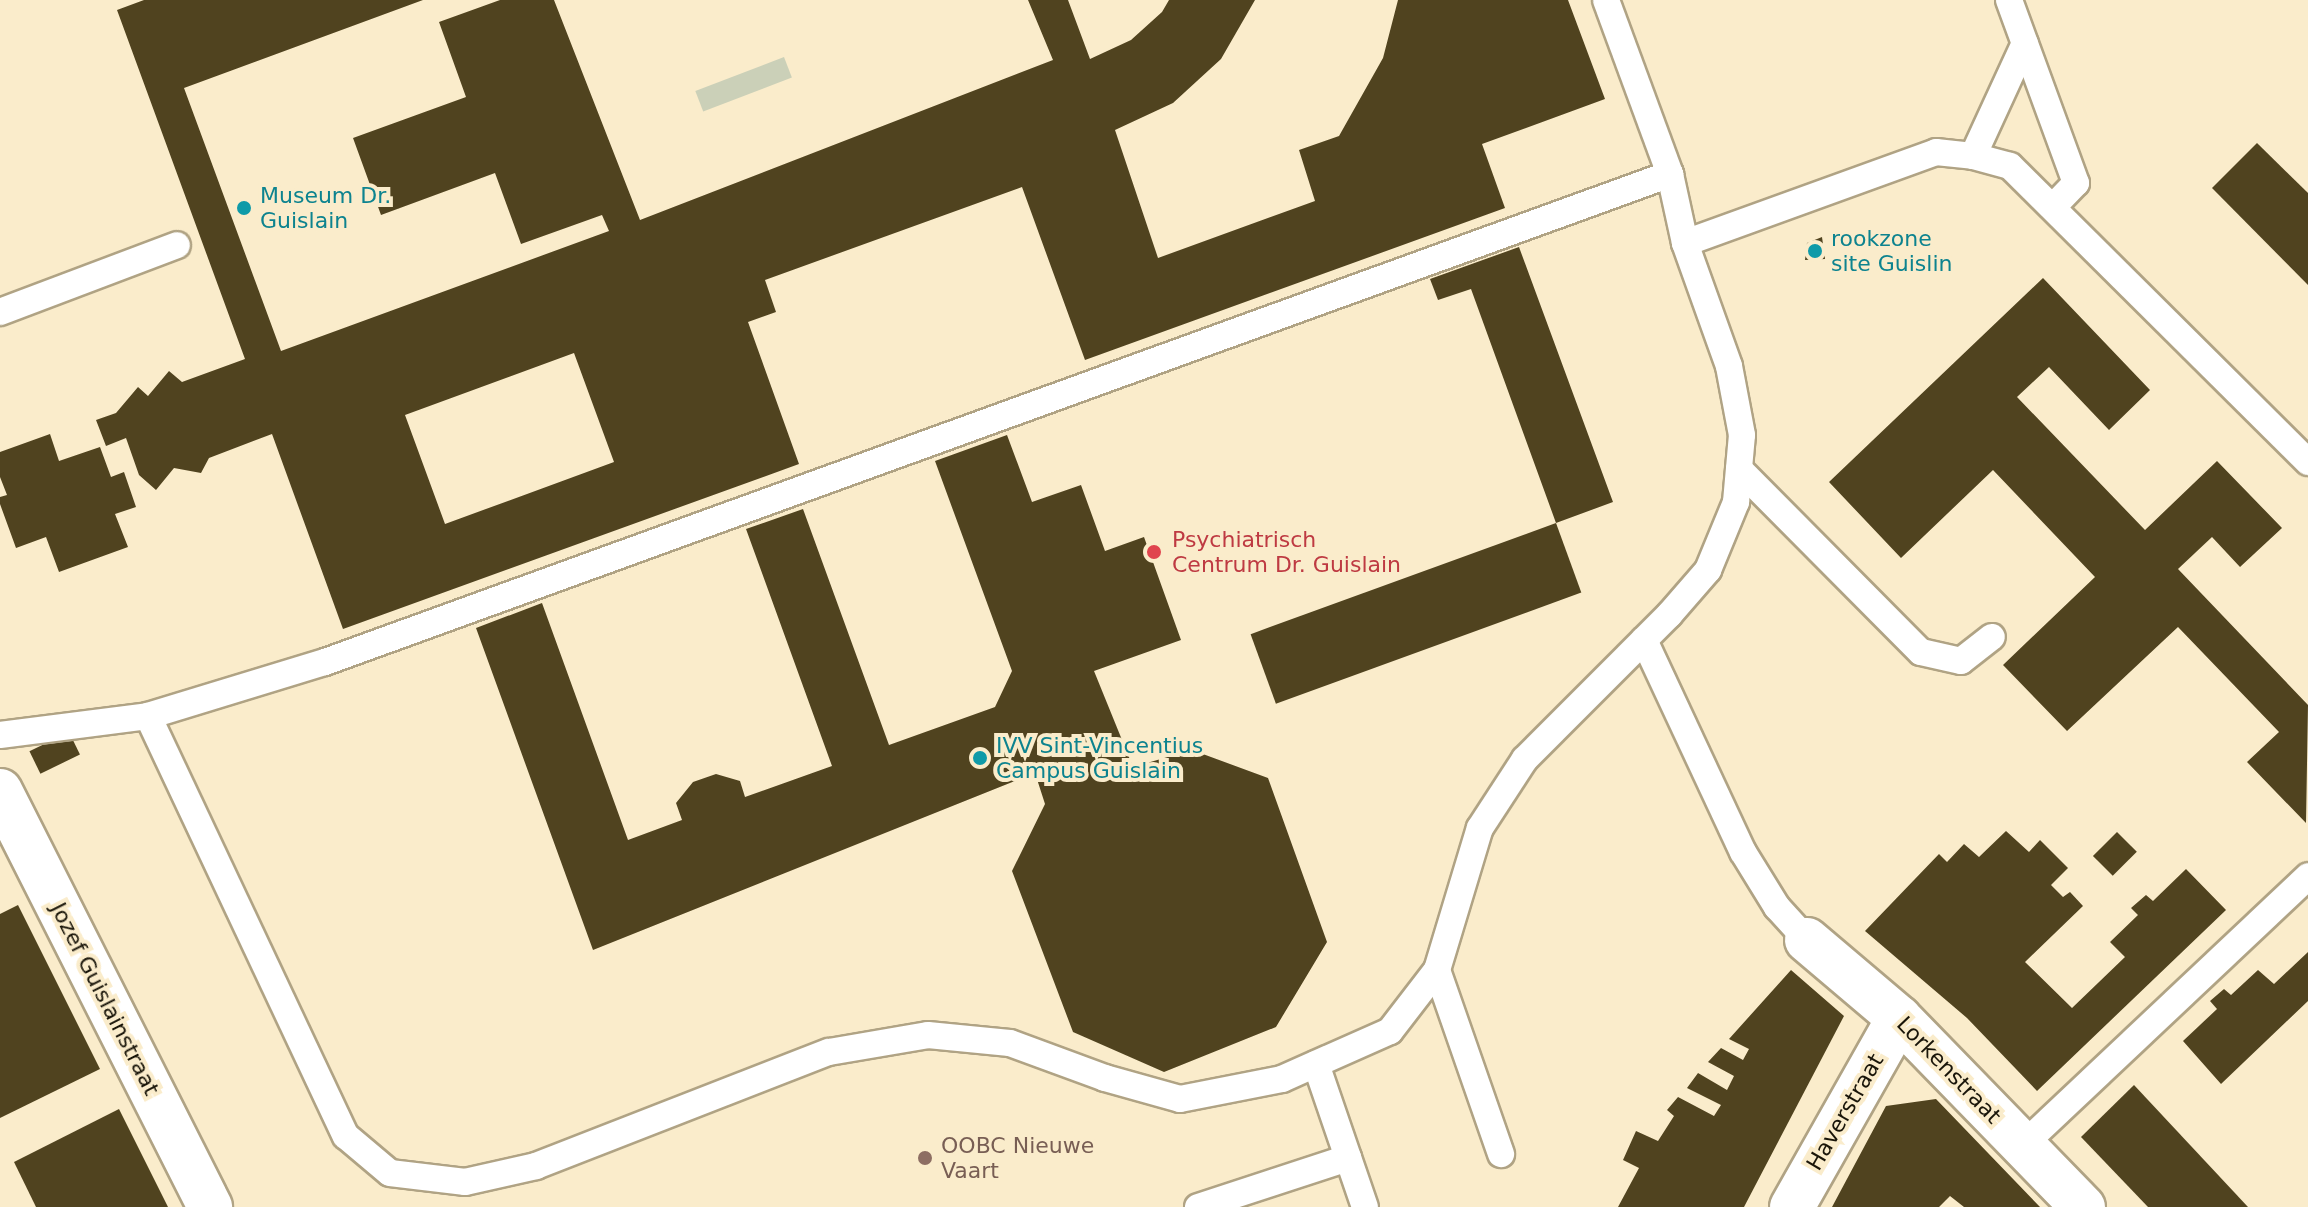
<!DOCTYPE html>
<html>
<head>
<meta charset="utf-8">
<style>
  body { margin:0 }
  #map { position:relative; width:2308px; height:1207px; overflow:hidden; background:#faeccb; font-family:"DejaVu Sans",sans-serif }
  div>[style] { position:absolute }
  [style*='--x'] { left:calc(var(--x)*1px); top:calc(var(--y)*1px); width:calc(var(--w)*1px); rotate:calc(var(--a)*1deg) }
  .green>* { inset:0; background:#cbd0b8; transform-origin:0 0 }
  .building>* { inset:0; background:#50431f; transform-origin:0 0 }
  .roads { filter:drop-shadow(2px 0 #b0a384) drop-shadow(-2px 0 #b0a384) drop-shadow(0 2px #b0a384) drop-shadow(0 -2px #b0a384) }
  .service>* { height:26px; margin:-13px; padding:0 13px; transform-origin:13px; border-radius:13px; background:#fff }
  .minor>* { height:44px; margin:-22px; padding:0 22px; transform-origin:22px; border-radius:22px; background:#fff }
  .dots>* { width:22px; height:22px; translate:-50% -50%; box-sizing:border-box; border:4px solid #faeccb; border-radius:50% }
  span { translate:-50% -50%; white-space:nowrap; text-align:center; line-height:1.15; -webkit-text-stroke:8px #faeccb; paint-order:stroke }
  .culture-label { font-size:22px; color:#0d838f }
  .left { translate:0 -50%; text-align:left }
  .health-label { font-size:22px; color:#be3a42 }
  .street-label { font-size:22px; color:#191509 }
  .education-label { font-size:22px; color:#785e54 }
</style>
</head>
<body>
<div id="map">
  <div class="green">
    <i style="left:784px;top:57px;width:22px;height:95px;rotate:69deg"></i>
  </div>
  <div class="building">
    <i style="clip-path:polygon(evenodd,144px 0,423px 0,184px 88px,281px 351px,609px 231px,602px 215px,521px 244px,495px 173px,381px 215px,353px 138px,466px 97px,439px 22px,500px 0,554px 0,640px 220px,1053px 60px,1028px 0,1068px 0,1090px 59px,1131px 40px,1162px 12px,1169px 0,1255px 0,1221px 59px,1173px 103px,1115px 130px,1158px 258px,1315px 201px,1299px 150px,1339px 136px,1383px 58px,1398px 0,1568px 0,1605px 99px,1482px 144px,1505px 208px,1085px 360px,1022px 187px,765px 280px,776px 312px,748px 322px,799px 464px,343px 629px,272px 434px,209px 458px,201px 473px,174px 468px,156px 490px,139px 475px,126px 438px,106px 446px,96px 420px,116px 413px,138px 387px,148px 396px,169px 371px,182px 382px,245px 359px,117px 10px,144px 0,574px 353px,614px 462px,445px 524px,405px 415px,574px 353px)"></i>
    <i style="clip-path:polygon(2257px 143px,2308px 193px,2308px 285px,2212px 188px)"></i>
    <i style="clip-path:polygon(1822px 237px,1825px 259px,1805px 260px,1807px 243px)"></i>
    <i style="clip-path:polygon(1519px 247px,1613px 502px,1556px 523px,1471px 289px,1438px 300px,1430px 279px)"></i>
    <i style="clip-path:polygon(2043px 278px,2150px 390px,2109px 430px,2049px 367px,2017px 397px,2145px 530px,2217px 461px,2282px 528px,2240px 567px,2212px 537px,2178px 569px,2308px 705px,2306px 823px,2247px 762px,2279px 732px,2178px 627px,2067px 731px,2003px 665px,2095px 577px,1993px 470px,1901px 558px,1829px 482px)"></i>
    <i style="clip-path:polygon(50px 434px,59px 461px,100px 447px,111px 477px,124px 472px,136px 507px,115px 514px,128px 547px,59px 572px,46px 537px,16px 548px,0 504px,0 497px,7px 495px,0 477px,0 452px)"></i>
    <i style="clip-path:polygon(1007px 435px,1032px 502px,1081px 485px,1105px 551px,1144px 537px,1181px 640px,1094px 671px,1133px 767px,1192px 750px,1268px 778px,1327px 942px,1276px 1027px,1164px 1072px,1073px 1032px,1012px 871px,1045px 804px,1035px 773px,593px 950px,476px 628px,542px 603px,628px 840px,682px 820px,676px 803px,693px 782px,716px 774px,740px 781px,745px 797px,832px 766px,746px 529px,803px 509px,889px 745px,995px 707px,1012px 671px,935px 461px)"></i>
    <i style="left:1556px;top:523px;width:74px;height:325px;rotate:70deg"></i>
    <i style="left:69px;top:732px;width:25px;height:44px;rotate:64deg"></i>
    <i style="clip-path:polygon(2006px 831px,2029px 852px,2040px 840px,2068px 868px,2051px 885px,2063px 897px,2070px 892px,2083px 906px,2025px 962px,2072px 1008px,2125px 957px,2110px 942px,2138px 915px,2131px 908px,2146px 895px,2153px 901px,2186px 869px,2226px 910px,2037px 1091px,1967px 1018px,1865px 931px,1939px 854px,1947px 862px,1964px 844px,1979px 857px)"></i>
    <i style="left:2117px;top:832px;width:28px;height:34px;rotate:45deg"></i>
    <i style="clip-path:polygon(18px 905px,100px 1069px,0 1118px,0 914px)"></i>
    <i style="clip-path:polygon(2308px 952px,2308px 1001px,2221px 1084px,2183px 1041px,2217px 1009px,2210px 1001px,2224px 989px,2231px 995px,2258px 970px,2274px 984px)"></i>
    <i style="clip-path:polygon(1791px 970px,1844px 1016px,1744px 1207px,1618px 1207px,1639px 1168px,1623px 1160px,1636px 1131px,1658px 1141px,1674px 1116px,1667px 1110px,1678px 1097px,1714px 1116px,1721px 1105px,1687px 1088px,1698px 1073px,1727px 1090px,1734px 1076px,1708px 1062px,1721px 1048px,1743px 1060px,1749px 1049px,1729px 1039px)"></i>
    <i style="clip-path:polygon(2134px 1085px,2248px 1207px,2148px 1207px,2081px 1137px)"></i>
    <i style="clip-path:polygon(1936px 1099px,2040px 1207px,1964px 1207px,1950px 1196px,1939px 1207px,1832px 1207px,1886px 1106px)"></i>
    <i style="clip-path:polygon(119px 1109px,168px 1207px,36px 1207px,14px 1162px)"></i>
  </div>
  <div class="roads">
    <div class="service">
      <i style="--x:2009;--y:0;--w:195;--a:69.9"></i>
      <i style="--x:2076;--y:183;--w:33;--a:134"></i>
      <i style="--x:1973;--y:156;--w:124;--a:-65.3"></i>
      <i style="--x:1685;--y:243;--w:267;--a:-19.9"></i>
      <i style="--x:1936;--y:152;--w:37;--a:6"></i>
      <i style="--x:1973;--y:156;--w:38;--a:15"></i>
      <i style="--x:2010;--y:166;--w:420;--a:44.8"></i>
      <i style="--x:0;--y:312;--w:189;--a:-20.7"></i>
      <i style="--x:1739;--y:469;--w:258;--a:45.2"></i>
      <i style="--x:1921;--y:652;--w:41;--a:12.7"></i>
      <i style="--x:1961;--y:661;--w:39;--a:-38"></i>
      <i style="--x:1644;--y:640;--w:234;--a:65"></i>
      <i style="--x:1743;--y:852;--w:65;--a:58.3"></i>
      <i style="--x:1777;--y:907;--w:45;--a:47.7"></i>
      <i style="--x:148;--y:716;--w:464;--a:64.8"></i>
      <i style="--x:346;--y:1136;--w:57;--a:40.1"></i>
      <i style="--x:390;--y:1173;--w:76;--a:6.8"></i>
      <i style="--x:465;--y:1182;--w:73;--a:-12.7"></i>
      <i style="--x:536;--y:1166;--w:314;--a:-21.3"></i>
      <i style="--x:829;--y:1052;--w:100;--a:-9.7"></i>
      <i style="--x:928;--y:1035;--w:82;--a:5.6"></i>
      <i style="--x:1010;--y:1043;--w:101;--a:20.2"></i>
      <i style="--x:1105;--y:1078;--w:78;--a:15.6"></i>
      <i style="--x:1180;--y:1099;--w:104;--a:-11.1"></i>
      <i style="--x:1282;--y:1079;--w:118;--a:-24"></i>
      <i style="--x:1390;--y:1031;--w:77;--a:-52.4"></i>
      <i style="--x:1437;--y:970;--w:148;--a:-73.2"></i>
      <i style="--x:1480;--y:828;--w:82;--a:-56.9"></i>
      <i style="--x:1525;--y:759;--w:204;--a:-45"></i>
      <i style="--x:1669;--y:615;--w:60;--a:-49.1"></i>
      <i style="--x:1708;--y:570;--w:74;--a:-67.6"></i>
      <i style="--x:1736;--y:502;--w:67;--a:-84.9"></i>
      <i style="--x:1742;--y:435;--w:70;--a:-100.7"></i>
      <i style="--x:1729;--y:366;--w:131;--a:-109.7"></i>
      <i style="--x:1685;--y:243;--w:71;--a:-102.3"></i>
      <i style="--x:1670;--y:174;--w:185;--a:-110.2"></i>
      <i style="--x:0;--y:735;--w:149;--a:-7.3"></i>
      <i style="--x:148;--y:716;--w:185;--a:-17"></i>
      <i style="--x:325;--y:662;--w:1431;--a:-19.94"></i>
      <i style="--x:1437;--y:970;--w:195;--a:70.8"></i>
      <i style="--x:1316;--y:1064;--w:151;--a:71.1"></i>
      <i style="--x:2023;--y:1145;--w:392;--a:-43.3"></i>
      <i style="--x:1198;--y:1207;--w:158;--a:-18.1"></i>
    </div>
    <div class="minor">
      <i style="--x:0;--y:791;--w:466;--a:63.2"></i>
      <i style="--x:1807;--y:940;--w:121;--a:40.3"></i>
      <i style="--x:1899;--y:1018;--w:264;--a:45.8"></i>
      <i style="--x:1792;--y:1207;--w:217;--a:-60.5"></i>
    </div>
  </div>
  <div class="dots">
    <i style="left:244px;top:208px;background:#0f9aa8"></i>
    <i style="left:1815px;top:251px;background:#0f9aa8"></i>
    <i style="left:1154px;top:552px;background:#e0444e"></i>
    <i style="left:980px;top:758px;background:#0f9aa8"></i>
    <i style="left:925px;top:1158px;background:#8d6e63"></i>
  </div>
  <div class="culture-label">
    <span class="left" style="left:260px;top:208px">Museum Dr.<br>Guislain</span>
    <span class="left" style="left:1831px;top:251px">rookzone<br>site Guislin</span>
    <span class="left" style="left:996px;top:758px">IVV Sint-Vincentius<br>Campus Guislain</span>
  </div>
  <div class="health-label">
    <span class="left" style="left:1172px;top:552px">Psychiatrisch<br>Centrum Dr. Guislain</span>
  </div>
  <div class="street-label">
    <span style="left:105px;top:999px;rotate:63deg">Jozef Guislainstraat</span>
    <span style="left:1949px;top:1070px;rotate:46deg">Lorkenstraat</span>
    <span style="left:1845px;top:1112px;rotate:-60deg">Haverstraat</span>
  </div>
  <div class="education-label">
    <span class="left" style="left:941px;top:1158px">OOBC Nieuwe<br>Vaart</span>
  </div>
</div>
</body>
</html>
